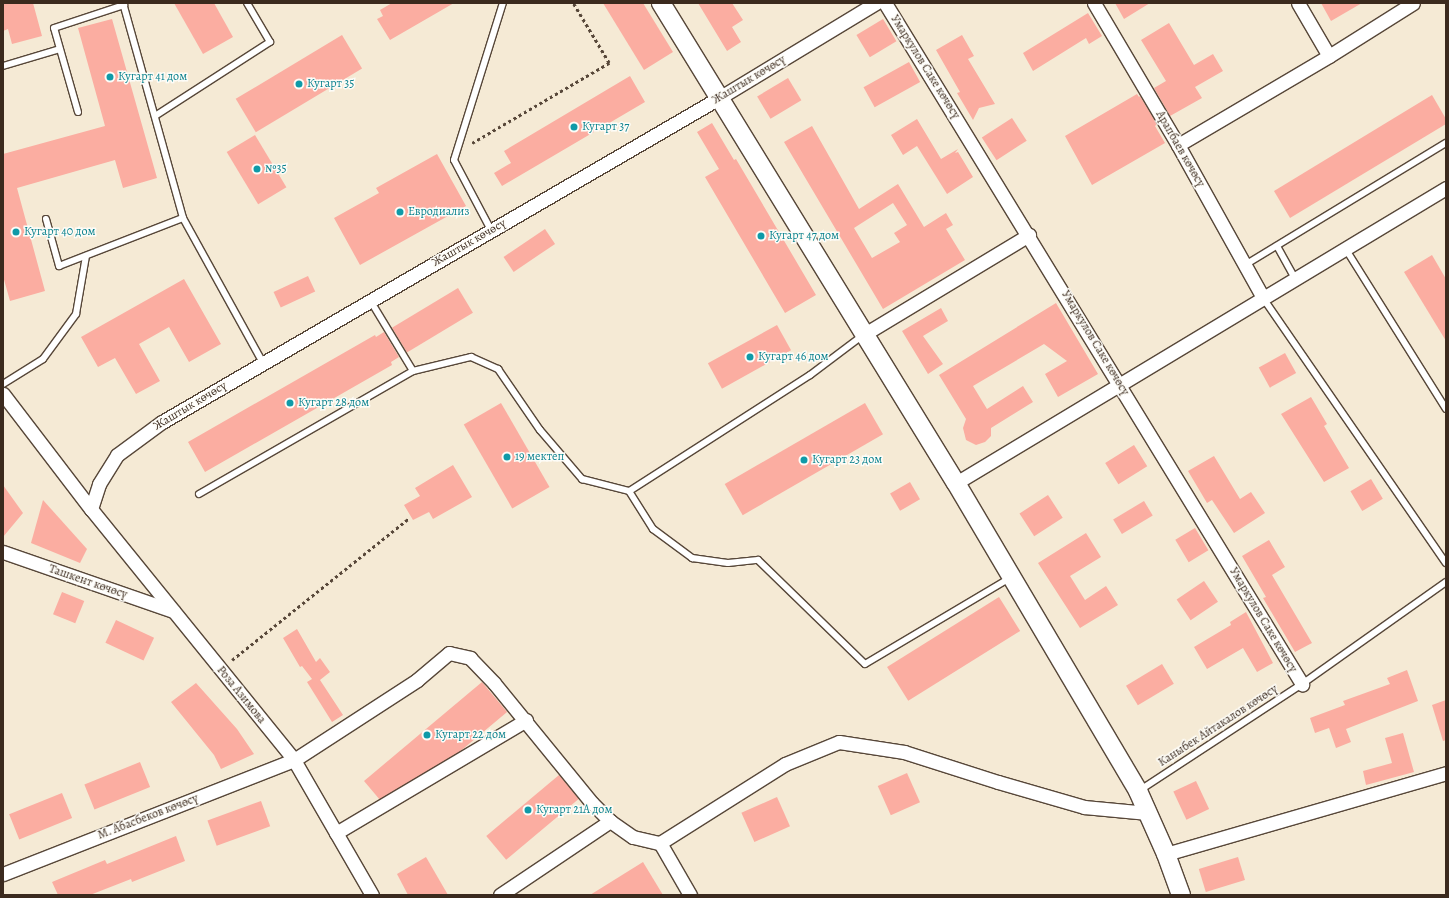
<!DOCTYPE html>
<html>
<head>
<meta charset="utf-8">
<style>
  body { margin:0 }
  #map { position:relative; width:1449px; height:898px; overflow:hidden; background:#f5ead5; font-family:Alegreya,serif }
  div>[style] { position:absolute }
  [style*='--x'] { left:calc(var(--x)*1px); top:calc(var(--y)*1px); width:calc(var(--w)*1px); rotate:calc(var(--a)*1deg) }
  .building>* { inset:0; background:#fbada1; transform-origin:0 0 }
  .path>* { height:2.5px; margin-top:-1.25px; transform-origin:0; background:repeating-linear-gradient(90deg,#574739 0 3px,transparent 0 6px) }
  .roads { filter:drop-shadow(1px 0 #574739) drop-shadow(-1px 0 #574739) drop-shadow(0 1px #574739) drop-shadow(0 -1px #574739) }
  .service>* { height:6px; margin:-3px; padding:0 3px; transform-origin:3px; border-radius:3px; background:#fff }
  .minor>* { height:13px; margin:-6.5px; padding:0 6.5px; transform-origin:6.5px; border-radius:6.5px; background:#fff }
  .secondary>* { height:18px; margin:-9px; padding:0 9px; transform-origin:9px; border-radius:9px; background:#fff }
  .dots>* { width:11px; height:11px; translate:-50% -50%; box-sizing:border-box; border:2px solid #fdfcf7; border-radius:50% }
  span { translate:-50% -50%; white-space:nowrap; text-align:center; line-height:1.15; -webkit-text-stroke:3px #fdfcf7; paint-order:stroke }
  .street-label { font-size:12px; color:#3b2a1e }
  .culture-label { font-size:12px; color:#0d838f }
  .left { translate:0 -50%; text-align:left }
  .frame { position:absolute; inset:0; border:4px solid #3b2a1e; pointer-events:none }
</style>
</head>
<body>
<div id="map">
  <div class="building">
    <i style="clip-path:polygon(3px 3px,33px 3px,42px 36px,12px 44px,8px 29px,3px 31px)"></i>
    <i style="clip-path:polygon(174px 3px,214px 3px,233px 37px,203px 54px)"></i>
    <i style="clip-path:polygon(392px 3px,454px 3px,390px 40px,377px 19px,383px 16px,380px 10px)"></i>
    <i style="clip-path:polygon(603px 3px,643px 3px,673px 52px,644px 70px)"></i>
    <i style="clip-path:polygon(698px 3px,732px 3px,743px 20px,732px 27px,741px 42px,727px 51px)"></i>
    <i style="clip-path:polygon(1115px 3px,1150px 3px,1124px 19px)"></i>
    <i style="clip-path:polygon(1321px 3px,1362px 3px,1331px 21px)"></i>
    <i style="clip-path:polygon(1088px 13px,1102px 36px,1089px 44px,1086px 38px,1033px 71px,1023px 53px)"></i>
    <i style="clip-path:polygon(112px 19px,157px 178px,123px 188px,115px 160px,17px 188px,45px 291px,10px 301px,3px 276px,3px 154px,105px 126px,78px 28px)"></i>
    <i style="left:883px;top:19px;width:26px;height:31px;rotate:59deg"></i>
    <i style="clip-path:polygon(1169px 23px,1194px 65px,1213px 54px,1223px 71px,1195px 87px,1202px 98px,1170px 116px,1154px 88px,1166px 81px,1141px 40px)"></i>
    <i style="left:342px;top:35px;width:39px;height:124px;rotate:59deg"></i>
    <i style="clip-path:polygon(962px 35px,974px 56px,968px 59px,995px 104px,979px 108px,973px 120px,957px 93px,960px 92px,936px 50px)"></i>
    <i style="left:909px;top:62px;width:23px;height:52px;rotate:61deg"></i>
    <i style="clip-path:polygon(630px 76px,645px 102px,502px 186px,494px 173px,511px 163px,504px 151px)"></i>
    <i style="left:788px;top:78px;width:26px;height:36px;rotate:59deg"></i>
    <i style="clip-path:polygon(1137px 94px,1139px 97px,1140px 96px,1157px 124px,1155px 126px,1165px 143px,1092px 185px,1065px 136px)"></i>
    <i style="clip-path:polygon(1432px 95px,1446px 119px,1446px 124px,1290px 218px,1274px 191px)"></i>
    <i style="left:1012px;top:118px;width:27px;height:36px;rotate:57deg"></i>
    <i style="clip-path:polygon(917px 119px,941px 159px,958px 149px,955px 153px,958px 152px,973px 177px,947px 194px,917px 146px,903px 155px,891px 135px)"></i>
    <i style="clip-path:polygon(712px 123px,734px 160px,736px 159px,816px 295px,785px 313px,705px 177px,719px 169px,697px 132px)"></i>
    <i style="clip-path:polygon(evenodd,812px 126px,859px 209px,898px 184px,924px 227px,946px 213px,953px 225px,946px 229px,965px 260px,883px 309px,784px 142px,812px 126px,893px 203px,907px 225px,894px 233px,900px 242px,872px 258px,854px 228px,893px 203px)"></i>
    <i style="left:255px;top:135px;width:61px;height:33px;rotate:59deg"></i>
    <i style="clip-path:polygon(437px 154px,466px 206px,360px 265px,334px 218px,379px 193px,376px 188px)"></i>
    <i style="left:545px;top:229px;width:18px;height:50px;rotate:56deg"></i>
    <i style="clip-path:polygon(1432px 255px,1446px 279px,1446px 341px,1404px 272px)"></i>
    <i style="left:308px;top:276px;width:17px;height:38px;rotate:65deg"></i>
    <i style="clip-path:polygon(184px 279px,221px 344px,189px 362px,169px 327px,139px 344px,160px 381px,136px 394px,115px 358px,98px 367px,81px 337px)"></i>
    <i style="left:458px;top:288px;width:29px;height:77px;rotate:59deg"></i>
    <i style="clip-path:polygon(1056px 303px,1098px 374px,1058px 397px,1045px 374px,1067px 361px,1044px 344px,973px 386px,987px 409px,1023px 386px,1033px 402px,991px 428px,991px 436px,985px 442px,976px 445px,966px 440px,963px 428px,966px 419px,939px 375px)"></i>
    <i style="clip-path:polygon(941px 308px,948px 321px,923px 336px,943px 364px,928px 374px,902px 331px)"></i>
    <i style="left:777px;top:325px;width:29px;height:79px;rotate:61deg"></i>
    <i style="clip-path:polygon(384px 332px,399px 357px,391px 362px,392px 365px,205px 472px,188px 442px,375px 335px,376px 337px)"></i>
    <i style="left:1285px;top:353px;width:23px;height:30px;rotate:61deg"></i>
    <i style="clip-path:polygon(1311px 397px,1327px 424px,1324px 426px,1349px 468px,1324px 482px,1281px 414px)"></i>
    <i style="left:501px;top:403px;width:97px;height:43px;rotate:60deg"></i>
    <i style="left:865px;top:403px;width:36px;height:162px;rotate:60deg"></i>
    <i style="left:1134px;top:445px;width:25px;height:34px;rotate:58deg"></i>
    <i style="clip-path:polygon(1214px 456px,1240px 499px,1251px 492px,1265px 513px,1234px 533px,1212px 500px,1207px 503px,1188px 471px)"></i>
    <i style="clip-path:polygon(453px 465px,472px 497px,433px 519px,429px 512px,413px 520px,404px 505px,420px 496px,415px 488px)"></i>
    <i style="left:1371px;top:479px;width:23px;height:24px;rotate:59deg"></i>
    <i style="left:910px;top:482px;width:20px;height:23px;rotate:60deg"></i>
    <i style="clip-path:polygon(3px 485px,23px 513px,3px 537px)"></i>
    <i style="left:1048px;top:495px;width:27px;height:34px;rotate:57deg"></i>
    <i style="clip-path:polygon(43px 500px,87px 549px,80px 563px,31px 543px)"></i>
    <i style="left:1144px;top:501px;width:17px;height:36px;rotate:59deg"></i>
    <i style="left:1195px;top:528px;width:26px;height:23px;rotate:59deg"></i>
    <i style="clip-path:polygon(1086px 533px,1101px 557px,1070px 576px,1085px 600px,1106px 586px,1118px 605px,1080px 628px,1038px 563px)"></i>
    <i style="clip-path:polygon(1269px 540px,1285px 567px,1272px 575px,1312px 643px,1295px 652px,1263px 598px,1266px 597px,1242px 556px)"></i>
    <i style="left:1204px;top:581px;width:25px;height:33px;rotate:56deg"></i>
    <i style="left:62px;top:592px;width:24px;height:24px;rotate:22deg"></i>
    <i style="left:999px;top:597px;width:40px;height:132px;rotate:58deg"></i>
    <i style="clip-path:polygon(1246px 612px,1273px 663px,1257px 672px,1243px 648px,1207px 669px,1194px 647px,1231px 625px,1230px 622px)"></i>
    <i style="left:116px;top:620px;width:42px;height:25px;rotate:25deg"></i>
    <i style="clip-path:polygon(297px 629px,316px 662px,320px 658px,330px 672px,320px 680px,343px 715px,332px 722px,307px 682px,312px 679px,302px 666px,300px 667px,283px 638px)"></i>
    <i style="left:1162px;top:664px;width:23px;height:42px;rotate:59deg"></i>
    <i style="clip-path:polygon(1407px 670px,1418px 701px,1346px 729px,1351px 742px,1336px 748px,1329px 728px,1315px 733px,1310px 718px,1345px 705px,1343px 701px,1390px 684px,1387px 678px)"></i>
    <i style="left:482px;top:682px;width:39px;height:154px;rotate:50deg"></i>
    <i style="clip-path:polygon(196px 683px,237px 729px,254px 754px,221px 769px,214px 755px,171px 702px)"></i>
    <i style="clip-path:polygon(1446px 700px,1446px 740px,1443px 741px,1432px 705px)"></i>
    <i style="clip-path:polygon(1403px 733px,1414px 772px,1366px 785px,1363px 771px,1392px 763px,1385px 738px)"></i>
    <i style="left:140px;top:762px;width:27px;height:60px;rotate:68deg"></i>
    <i style="left:907px;top:773px;width:32px;height:32px;rotate:66deg"></i>
    <i style="left:559px;top:775px;width:31px;height:95px;rotate:50deg"></i>
    <i style="left:1196px;top:781px;width:31px;height:25px;rotate:65deg"></i>
    <i style="left:62px;top:793px;width:27px;height:57px;rotate:68deg"></i>
    <i style="left:777px;top:797px;width:32px;height:39px;rotate:66deg"></i>
    <i style="left:261px;top:801px;width:27px;height:57px;rotate:70deg"></i>
    <i style="clip-path:polygon(176px 836px,185px 861px,132px 882px,131px 879px,90px 895px,58px 895px,52px 882px,105px 860px,107px 864px)"></i>
    <i style="clip-path:polygon(426px 857px,448px 895px,408px 895px,397px 874px)"></i>
    <i style="left:1238px;top:857px;width:24px;height:41px;rotate:73deg"></i>
    <i style="clip-path:polygon(643px 862px,663px 895px,590px 895px)"></i>
  </div>
  <div class="path">
    <i style="--x:472;--y:143;--w:159;--a:-30.3"></i>
    <i style="--x:609;--y:63;--w:70;--a:-121"></i>
    <i style="--x:232;--y:660;--w:226;--a:-38.7"></i>
  </div>
  <div class="roads">
    <div class="service">
      <i style="--x:123;--y:3;--w:223;--a:74.4"></i>
      <i style="--x:183;--y:218;--w:166;--a:61.1"></i>
      <i style="--x:3;--y:66;--w:59;--a:-16.6"></i>
      <i style="--x:78;--y:112;--w:87;--a:-105.9"></i>
      <i style="--x:54;--y:28;--w:74;--a:-18.2"></i>
      <i style="--x:155;--y:116;--w:137;--a:-32.8"></i>
      <i style="--x:270;--y:42;--w:45;--a:-120.5"></i>
      <i style="--x:46;--y:219;--w:49;--a:74.5"></i>
      <i style="--x:59;--y:266;--w:133;--a:-21.2"></i>
      <i style="--x:491;--y:230;--w:79;--a:-117.9"></i>
      <i style="--x:454;--y:160;--w:164;--a:-72.7"></i>
      <i style="--x:1277;--y:246;--w:37;--a:61"></i>
      <i style="--x:1345;--y:248;--w:190;--a:57.9"></i>
      <i style="--x:1245;--y:265;--w:235;--a:-31.3"></i>
      <i style="--x:1263;--y:298;--w:322;--a:55.4"></i>
      <i style="--x:862;--y:336;--w:65;--a:143.1"></i>
      <i style="--x:810;--y:375;--w:215;--a:147.3"></i>
      <i style="--x:629;--y:491;--w:45;--a:57.7"></i>
      <i style="--x:653;--y:529;--w:49;--a:36.6"></i>
      <i style="--x:692;--y:558;--w:36;--a:8"></i>
      <i style="--x:728;--y:563;--w:30;--a:-6"></i>
      <i style="--x:758;--y:560;--w:149;--a:44.2"></i>
      <i style="--x:865;--y:664;--w:169;--a:-30.7"></i>
      <i style="--x:413;--y:371;--w:60;--a:-13.6"></i>
      <i style="--x:471;--y:357;--w:30;--a:24"></i>
      <i style="--x:498;--y:369;--w:74;--a:55.5"></i>
      <i style="--x:540;--y:430;--w:65;--a:49.4"></i>
      <i style="--x:582;--y:479;--w:49;--a:14.3"></i>
      <i style="--x:3;--y:384;--w:47;--a:-32"></i>
      <i style="--x:43;--y:359;--w:56;--a:-53.7"></i>
      <i style="--x:76;--y:314;--w:59;--a:-80.2"></i>
      <i style="--x:199;--y:494;--w:247;--a:-29.9"></i>
      <i style="--x:413;--y:371;--w:83;--a:-121.2"></i>
      <i style="--x:1140;--y:790;--w:194;--a:-33.2"></i>
      <i style="--x:1302;--y:684;--w:176;--a:-35.3"></i>
    </div>
    <div class="minor">
      <i style="--x:885;--y:3;--w:799;--a:58.52"></i>
      <i style="--x:1094;--y:3;--w:165;--a:59.4"></i>
      <i style="--x:1178;--y:145;--w:175;--a:60.9"></i>
      <i style="--x:1298;--y:3;--w:61;--a:59.7"></i>
      <i style="--x:1178;--y:145;--w:175;--a:-30.5"></i>
      <i style="--x:1329;--y:56;--w:99;--a:-32.2"></i>
      <i style="--x:863;--y:335;--w:194;--a:-31.1"></i>
      <i style="--x:3;--y:394;--w:145;--a:52.6"></i>
      <i style="--x:91;--y:509;--w:323;--a:51"></i>
      <i style="--x:294;--y:760;--w:156;--a:60"></i>
      <i style="--x:956;--y:483;--w:572;--a:-31.05"></i>
      <i style="--x:91;--y:509;--w:26;--a:-72"></i>
      <i style="--x:99;--y:484;--w:34;--a:-58"></i>
      <i style="--x:117;--y:455;--w:56;--a:-36.3"></i>
      <i style="--x:162;--y:422;--w:644;--a:-30.19"></i>
      <i style="--x:719;--y:98;--w:184;--a:-31.2"></i>
      <i style="--x:3;--y:552;--w:180;--a:19.1"></i>
      <i style="--x:336;--y:833;--w:221;--a:-30.7"></i>
      <i style="--x:660;--y:843;--w:60;--a:60"></i>
      <i style="--x:1166;--y:854;--w:291;--a:-16.1"></i>
      <i style="--x:3;--y:874;--w:313;--a:-21.4"></i>
      <i style="--x:294;--y:760;--w:147;--a:-33"></i>
      <i style="--x:417;--y:680;--w:42;--a:-40.2"></i>
      <i style="--x:449;--y:653;--w:22;--a:13"></i>
      <i style="--x:470;--y:658;--w:35;--a:46"></i>
      <i style="--x:494;--y:683;--w:155;--a:50.8"></i>
      <i style="--x:592;--y:803;--w:25;--a:45"></i>
      <i style="--x:610;--y:821;--w:28;--a:35"></i>
      <i style="--x:633;--y:837;--w:28;--a:13"></i>
      <i style="--x:660;--y:843;--w:148;--a:-32.3"></i>
      <i style="--x:785;--y:764;--w:58;--a:-22.2"></i>
      <i style="--x:839;--y:742;--w:66;--a:8.7"></i>
      <i style="--x:904;--y:752;--w:99;--a:17.7"></i>
      <i style="--x:998;--y:782;--w:90;--a:16.2"></i>
      <i style="--x:1084;--y:807;--w:64;--a:5.4"></i>
      <i style="--x:500;--y:895;--w:133;--a:-33.9"></i>
    </div>
    <div class="secondary">
      <i style="--x:661;--y:3;--w:563;--a:58.43"></i>
      <i style="--x:956;--y:483;--w:358;--a:59.4"></i>
      <i style="--x:1138;--y:791;--w:69;--a:66"></i>
      <i style="--x:1166;--y:854;--w:44;--a:69.9"></i>
    </div>
  </div>
  <div class="dots">
    <i style="left:110px;top:77px;background:#0f9aa8"></i>
    <i style="left:299px;top:84px;background:#0f9aa8"></i>
    <i style="left:574px;top:127px;background:#0f9aa8"></i>
    <i style="left:257px;top:169px;background:#0f9aa8"></i>
    <i style="left:400px;top:212px;background:#0f9aa8"></i>
    <i style="left:16px;top:232px;background:#0f9aa8"></i>
    <i style="left:761px;top:236px;background:#0f9aa8"></i>
    <i style="left:750px;top:357px;background:#0f9aa8"></i>
    <i style="left:290px;top:403px;background:#0f9aa8"></i>
    <i style="left:507px;top:457px;background:#0f9aa8"></i>
    <i style="left:804px;top:460px;background:#0f9aa8"></i>
    <i style="left:427px;top:735px;background:#0f9aa8"></i>
    <i style="left:528px;top:810px;background:#0f9aa8"></i>
  </div>
  <div class="street-label">
    <span style="left:925px;top:67px;rotate:58deg">Умаркулов Саке көчөсү</span>
    <span style="left:749px;top:80px;rotate:-31deg">Жаштык көчөсү</span>
    <span style="left:1180px;top:149px;rotate:60deg">Арапбаев көчөсү</span>
    <span style="left:469px;top:243px;rotate:-30deg">Жаштык көчөсү</span>
    <span style="left:1095px;top:343px;rotate:59deg">Умаркулов Саке көчөсү</span>
    <span style="left:190px;top:406px;rotate:-31deg">Жаштык көчөсү</span>
    <span style="left:88px;top:582px;rotate:19deg">Ташкент көчөсү</span>
    <span style="left:1263px;top:620px;rotate:59deg">Умаркулов Саке көчөсү</span>
    <span style="left:241px;top:695px;rotate:51deg">Роза Азимова</span>
    <span style="left:1218px;top:726px;rotate:-33deg">Каныбек Айтакалов көчөсү</span>
    <span style="left:148px;top:817px;rotate:-21deg">М. Абасбеков көчөсү</span>
  </div>
  <div class="culture-label">
    <span class="left" style="left:118px;top:77px">Кугарт 41 дом</span>
    <span class="left" style="left:307px;top:84px">Кугарт 35</span>
    <span class="left" style="left:582px;top:127px">Кугарт 37</span>
    <span class="left" style="left:265px;top:169px">№35</span>
    <span class="left" style="left:408px;top:212px">Евродиализ</span>
    <span class="left" style="left:24px;top:232px">Кугарт 40 дом</span>
    <span class="left" style="left:769px;top:236px">Кугарт 47 дом</span>
    <span class="left" style="left:758px;top:357px">Кугарт 46 дом</span>
    <span class="left" style="left:298px;top:403px">Кугарт 28 дом</span>
    <span class="left" style="left:515px;top:457px">19 мектеп</span>
    <span class="left" style="left:812px;top:460px">Кугарт 23 дом</span>
    <span class="left" style="left:435px;top:735px">Кугарт 22 дом</span>
    <span class="left" style="left:536px;top:810px">Кугарт 21А дом</span>
  </div>
  <div class="frame"></div>
</div>
</body>
</html>
